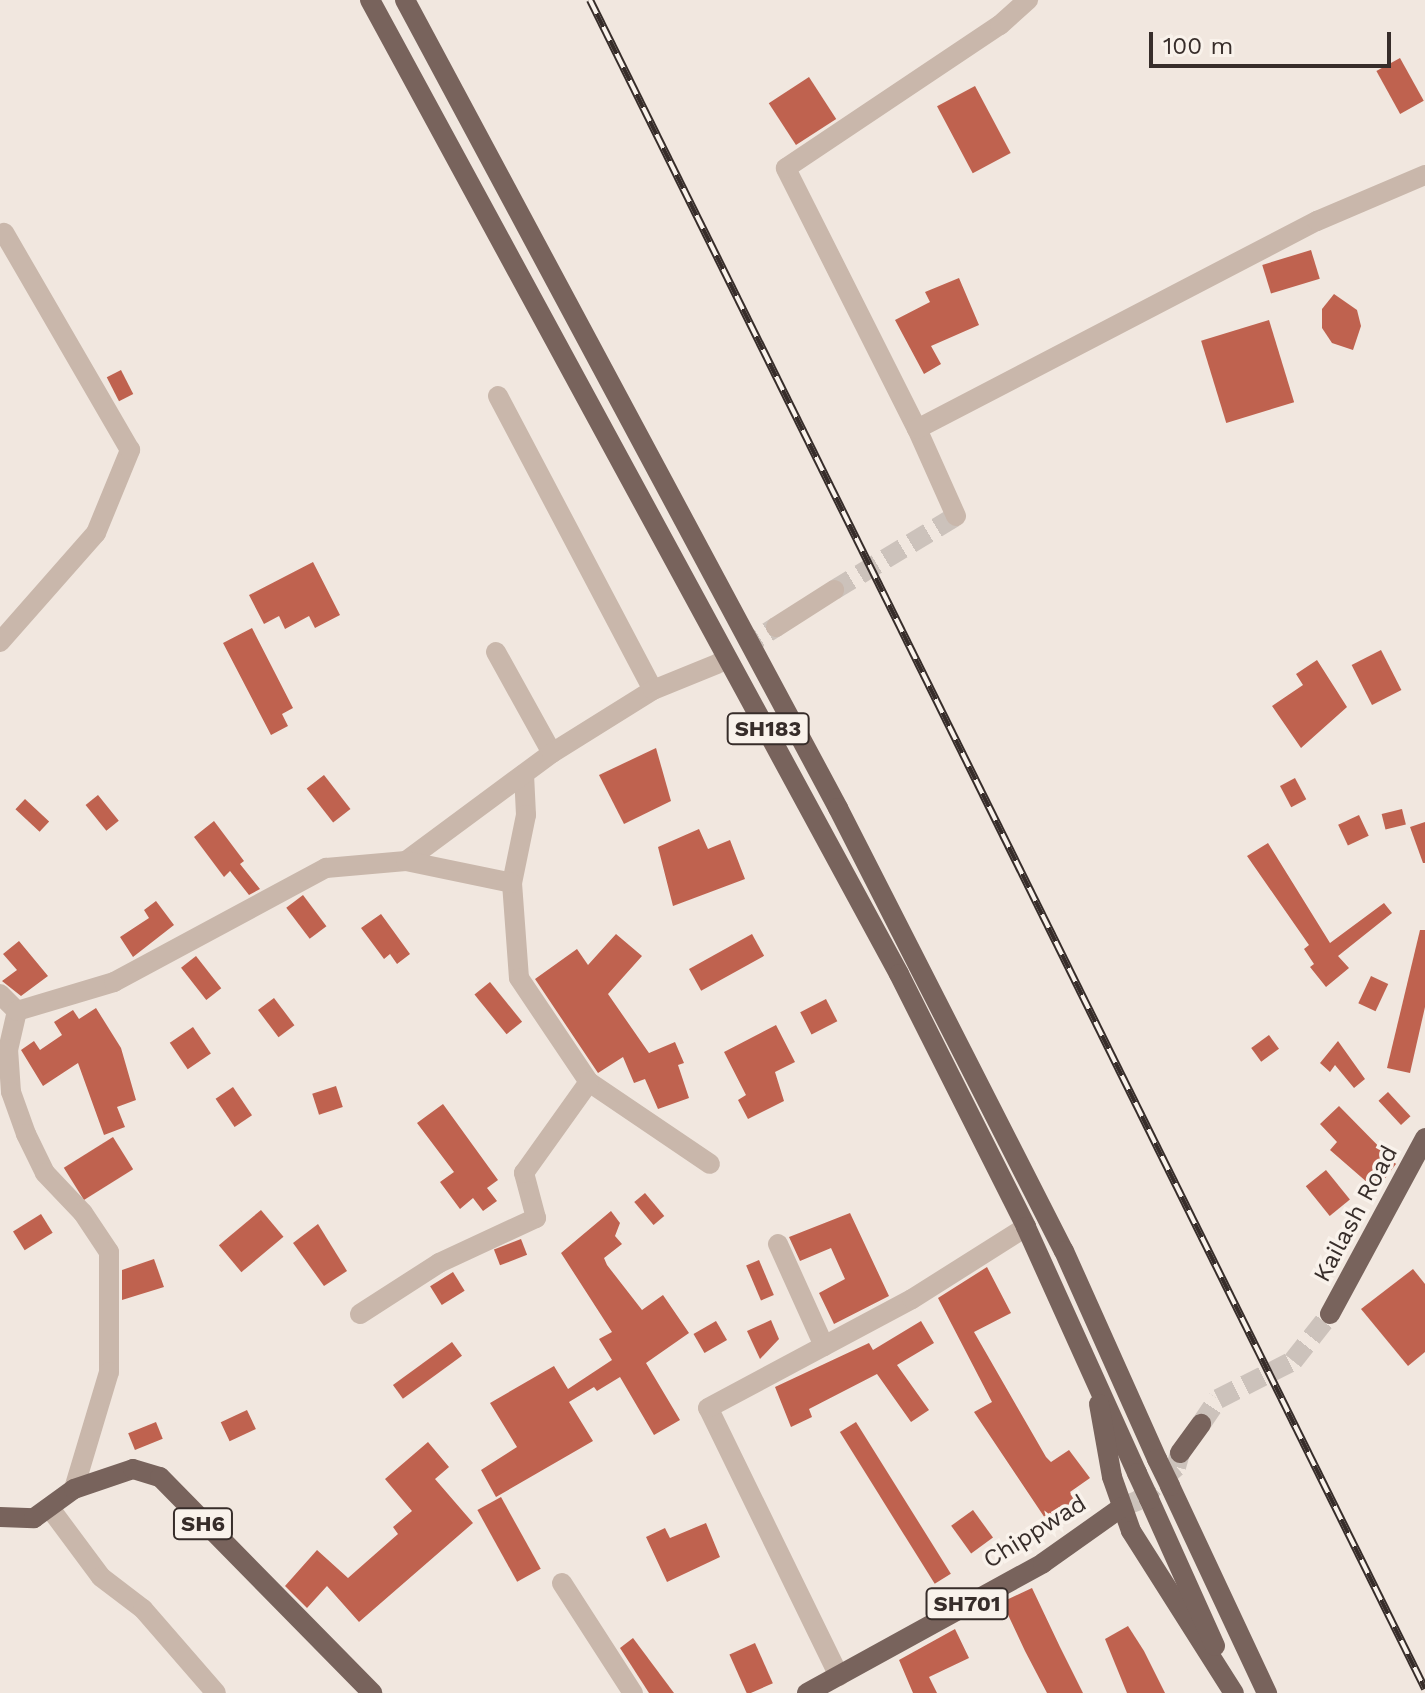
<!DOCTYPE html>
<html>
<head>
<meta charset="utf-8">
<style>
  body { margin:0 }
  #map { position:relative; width:1425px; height:1693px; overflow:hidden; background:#f1e7df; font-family:"Work Sans",sans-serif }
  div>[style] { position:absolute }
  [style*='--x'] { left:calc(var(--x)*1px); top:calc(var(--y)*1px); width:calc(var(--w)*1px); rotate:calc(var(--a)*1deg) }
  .building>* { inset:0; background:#bf624f; transform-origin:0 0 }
  .minor-tunnel>* { height:20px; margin-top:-10px; transform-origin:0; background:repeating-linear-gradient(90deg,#ccc2bb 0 20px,transparent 0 30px) }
  .major-tunnel>* { height:20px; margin-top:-10px; transform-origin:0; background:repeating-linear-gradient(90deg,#ccc2bb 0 20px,transparent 0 30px) }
  .minor>* { height:20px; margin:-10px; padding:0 10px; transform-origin:10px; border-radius:10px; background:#c9b7ab }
  .major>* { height:20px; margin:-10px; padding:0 10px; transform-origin:10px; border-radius:10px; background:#78635c }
  .rail>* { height:8px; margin-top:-4px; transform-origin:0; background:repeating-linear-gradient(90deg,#f9f2eb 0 15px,#372d2a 0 30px); box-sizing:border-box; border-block:2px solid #372d2a }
  .major-bridge>* { height:20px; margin:-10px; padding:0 10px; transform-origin:10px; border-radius:10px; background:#78635c }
  span { translate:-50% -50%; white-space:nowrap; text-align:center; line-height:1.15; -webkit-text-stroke:7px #f9f2eb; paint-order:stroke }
  .shield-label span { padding:2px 6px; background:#f9f2eb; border:2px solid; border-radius:6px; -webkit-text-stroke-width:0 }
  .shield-label { font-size:22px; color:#372d2a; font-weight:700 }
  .street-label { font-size:24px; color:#372d2a }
  .scale { position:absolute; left:1149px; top:32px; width:242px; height:36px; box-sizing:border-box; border:4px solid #372d2a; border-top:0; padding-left:10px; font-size:24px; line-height:28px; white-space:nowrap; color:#372d2a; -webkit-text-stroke:6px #f9f2eb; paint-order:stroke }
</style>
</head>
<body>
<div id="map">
  <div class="building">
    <i style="left:1400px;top:58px;width:49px;height:27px;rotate:61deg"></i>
    <i style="left:809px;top:77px;width:50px;height:48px;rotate:57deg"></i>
    <i style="left:975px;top:86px;width:76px;height:43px;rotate:62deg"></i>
    <i style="left:1311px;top:250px;width:30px;height:51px;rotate:73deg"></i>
    <i style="clip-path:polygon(959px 278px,979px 325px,931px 346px,941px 364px,924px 374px,895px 320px,930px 302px,925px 292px)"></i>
    <i style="clip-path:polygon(1334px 294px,1357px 310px,1361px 326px,1353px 350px,1332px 343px,1322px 328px,1322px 309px)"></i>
    <i style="left:1269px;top:320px;width:86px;height:71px;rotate:73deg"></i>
    <i style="left:121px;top:370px;width:27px;height:16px;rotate:63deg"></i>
    <i style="clip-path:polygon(313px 562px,340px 615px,315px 628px,309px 616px,285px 629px,279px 616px,264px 624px,249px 595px)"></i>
    <i style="clip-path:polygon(252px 628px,293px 708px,282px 714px,288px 726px,271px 735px,223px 643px)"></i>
    <i style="left:1381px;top:650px;width:45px;height:33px;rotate:63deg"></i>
    <i style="clip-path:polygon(1317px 660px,1347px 707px,1301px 748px,1272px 706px,1303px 685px,1296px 674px)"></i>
    <i style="clip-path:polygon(656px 748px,671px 801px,624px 824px,599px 775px)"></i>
    <i style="left:324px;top:775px;width:43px;height:22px;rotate:52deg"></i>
    <i style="left:1295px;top:778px;width:24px;height:17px;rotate:62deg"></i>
    <i style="left:98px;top:795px;width:33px;height:16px;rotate:51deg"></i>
    <i style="left:25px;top:799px;width:33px;height:14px;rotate:43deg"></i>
    <i style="left:1402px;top:809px;width:16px;height:21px;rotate:76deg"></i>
    <i style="left:1359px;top:815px;width:23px;height:23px;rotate:65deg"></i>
    <i style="clip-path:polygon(214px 821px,244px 861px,240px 864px,260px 889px,249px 895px,230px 871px,224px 877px,194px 837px)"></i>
    <i style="clip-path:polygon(1425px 822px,1425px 863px,1423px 863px,1410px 827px)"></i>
    <i style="clip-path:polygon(699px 829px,708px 849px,730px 840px,745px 879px,673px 906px,658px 847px)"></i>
    <i style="clip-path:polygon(1268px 843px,1330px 943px,1384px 903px,1392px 913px,1338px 956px,1349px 968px,1326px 987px,1310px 967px,1314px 964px,1304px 949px,1309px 945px,1247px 856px)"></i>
    <i style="left:303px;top:895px;width:39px;height:21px;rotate:53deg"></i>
    <i style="clip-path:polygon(156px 901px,174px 925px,133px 957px,120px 937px,149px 918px,144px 910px)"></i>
    <i style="clip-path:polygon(381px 914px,410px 954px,397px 964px,390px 954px,384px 959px,361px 928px)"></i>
    <i style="clip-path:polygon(1420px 930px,1425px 930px,1425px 1007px,1410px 1073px,1387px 1068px)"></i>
    <i style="clip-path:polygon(616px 934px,642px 956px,608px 994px,649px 1053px,675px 1042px,684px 1063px,678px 1065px,689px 1098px,658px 1109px,645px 1079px,634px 1083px,623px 1057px,598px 1073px,535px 979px,577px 949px,588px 965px)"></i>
    <i style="left:752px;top:934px;width:25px;height:72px;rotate:61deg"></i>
    <i style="clip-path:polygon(19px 941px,48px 976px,21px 996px,2px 981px,17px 970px,3px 954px)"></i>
    <i style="left:196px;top:956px;width:41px;height:19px;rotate:52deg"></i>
    <i style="left:1371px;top:976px;width:19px;height:30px;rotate:25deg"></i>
    <i style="left:490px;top:982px;width:51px;height:20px;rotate:51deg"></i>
    <i style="left:274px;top:998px;width:34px;height:20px;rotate:53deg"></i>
    <i style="left:826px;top:999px;width:25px;height:29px;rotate:63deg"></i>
    <i style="clip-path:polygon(96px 1008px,121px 1048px,136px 1100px,117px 1107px,125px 1127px,104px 1135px,78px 1063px,43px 1086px,21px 1050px,34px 1041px,40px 1050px,62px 1035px,54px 1022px,73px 1010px,79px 1019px)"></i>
    <i style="clip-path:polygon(776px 1025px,795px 1062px,775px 1072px,784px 1101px,748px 1119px,738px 1100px,746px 1095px,724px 1052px)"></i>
    <i style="left:193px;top:1027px;width:32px;height:28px;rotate:56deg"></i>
    <i style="left:1269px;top:1035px;width:17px;height:22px;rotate:54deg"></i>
    <i style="clip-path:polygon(1338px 1041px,1365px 1079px,1354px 1088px,1335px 1065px,1330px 1072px,1320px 1063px)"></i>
    <i style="left:336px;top:1086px;width:22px;height:25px;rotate:72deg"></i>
    <i style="left:233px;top:1087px;width:34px;height:21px;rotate:56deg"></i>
    <i style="left:1388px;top:1092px;width:33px;height:13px;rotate:47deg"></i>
    <i style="clip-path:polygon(443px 1104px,498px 1180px,487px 1188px,497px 1201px,483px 1211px,473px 1198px,460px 1209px,440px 1182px,454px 1172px,417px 1123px)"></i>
    <i style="clip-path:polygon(1339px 1106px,1396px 1164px,1376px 1190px,1330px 1150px,1337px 1142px,1320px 1124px)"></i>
    <i style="left:113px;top:1137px;width:38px;height:58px;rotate:58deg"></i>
    <i style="left:1326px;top:1170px;width:38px;height:26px;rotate:51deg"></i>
    <i style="left:645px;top:1193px;width:30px;height:14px;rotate:50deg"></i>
    <i style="left:261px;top:1210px;width:35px;height:55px;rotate:50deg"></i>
    <i style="clip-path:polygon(611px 1211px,620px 1223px,615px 1236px,622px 1244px,604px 1258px,607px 1265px,642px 1310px,663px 1295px,689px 1333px,646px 1363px,680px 1420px,654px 1435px,620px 1377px,597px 1391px,594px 1387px,569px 1402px,593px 1441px,496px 1497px,481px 1470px,517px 1447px,490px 1403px,554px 1366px,568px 1389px,612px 1360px,599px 1339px,612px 1332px,561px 1253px)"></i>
    <i style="clip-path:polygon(850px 1213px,889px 1296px,834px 1324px,819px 1293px,845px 1279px,831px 1248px,800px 1261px,789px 1237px)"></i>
    <i style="left:41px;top:1214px;width:22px;height:33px;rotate:58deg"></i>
    <i style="clip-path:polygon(318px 1224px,347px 1271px,324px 1286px,293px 1243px)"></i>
    <i style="left:521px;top:1239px;width:17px;height:29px;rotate:69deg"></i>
    <i style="clip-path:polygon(154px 1259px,164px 1287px,122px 1300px,122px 1270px)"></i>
    <i style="left:759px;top:1260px;width:38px;height:14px;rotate:67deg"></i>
    <i style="clip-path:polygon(987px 1267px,1011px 1313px,974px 1332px,1046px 1457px,1051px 1462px,1069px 1450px,1090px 1478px,1070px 1492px,1079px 1505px,1049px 1524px,974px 1412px,992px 1402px,938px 1298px)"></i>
    <i style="clip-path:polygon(1413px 1269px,1425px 1284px,1425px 1352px,1408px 1366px,1361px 1309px)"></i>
    <i style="left:453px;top:1272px;width:22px;height:27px;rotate:58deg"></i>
    <i style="clip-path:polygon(771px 1320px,779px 1339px,760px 1359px,747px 1331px)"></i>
    <i style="left:716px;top:1321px;width:22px;height:26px;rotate:60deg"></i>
    <i style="clip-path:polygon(921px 1321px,934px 1343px,897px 1365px,929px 1410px,911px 1422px,877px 1374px,809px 1409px,812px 1417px,791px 1427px,775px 1387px,869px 1343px,873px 1350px)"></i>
    <i style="left:452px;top:1342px;width:17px;height:73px;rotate:54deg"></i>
    <i style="left:247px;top:1410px;width:21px;height:29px;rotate:65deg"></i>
    <i style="left:156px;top:1422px;width:18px;height:30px;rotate:68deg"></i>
    <i style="left:856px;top:1422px;width:179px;height:19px;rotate:58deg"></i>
    <i style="clip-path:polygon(428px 1442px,449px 1467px,435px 1479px,473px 1523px,359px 1622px,327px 1586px,307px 1608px,285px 1586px,317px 1550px,348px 1578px,398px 1534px,393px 1527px,412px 1511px,385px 1479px)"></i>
    <i style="left:501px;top:1497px;width:82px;height:27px;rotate:61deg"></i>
    <i style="left:973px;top:1510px;width:34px;height:27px;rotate:54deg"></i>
    <i style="clip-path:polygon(706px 1523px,720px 1557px,667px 1582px,646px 1537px,665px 1528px,670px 1538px)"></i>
    <i style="clip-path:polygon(1032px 1588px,1060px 1647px,1083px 1693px,1047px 1693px,1025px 1651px,1002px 1602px)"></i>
    <i style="clip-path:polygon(1128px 1626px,1144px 1651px,1165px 1693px,1127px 1693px,1105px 1639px)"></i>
    <i style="clip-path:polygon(955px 1629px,969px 1658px,929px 1677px,937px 1693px,913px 1693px,899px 1660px)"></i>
    <i style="clip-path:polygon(633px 1638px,674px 1693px,649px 1693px,620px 1648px)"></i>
    <i style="left:755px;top:1643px;width:44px;height:28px;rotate:66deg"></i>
  </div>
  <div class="minor-tunnel">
    <i style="--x:834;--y:590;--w:143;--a:-31.2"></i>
    <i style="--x:717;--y:664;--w:70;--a:-32.1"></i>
  </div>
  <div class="major-tunnel">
    <i style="--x:1201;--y:1424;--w:30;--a:-56"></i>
    <i style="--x:1218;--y:1399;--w:84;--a:-26.9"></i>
    <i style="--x:1293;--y:1361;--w:60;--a:-51.8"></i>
    <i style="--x:1122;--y:1507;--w:18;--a:-22"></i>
    <i style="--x:1139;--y:1500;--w:50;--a:-41.7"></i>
    <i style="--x:1176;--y:1467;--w:15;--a:-74"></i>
  </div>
  <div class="minor">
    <i style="--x:498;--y:396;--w:332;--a:62.2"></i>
    <i style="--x:917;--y:429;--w:292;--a:-116.7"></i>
    <i style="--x:786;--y:168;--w:257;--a:-33.8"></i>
    <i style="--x:1000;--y:25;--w:38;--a:-42"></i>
    <i style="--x:956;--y:516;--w:95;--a:-114.1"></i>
    <i style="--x:917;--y:429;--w:451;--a:-27.5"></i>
    <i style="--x:1317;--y:221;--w:117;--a:-23.1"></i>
    <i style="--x:776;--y:627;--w:69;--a:-32.5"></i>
    <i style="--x:0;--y:642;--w:145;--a:-48.6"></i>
    <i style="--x:96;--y:533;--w:90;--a:-67.7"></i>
    <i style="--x:130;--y:450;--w:251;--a:-120.1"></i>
    <i style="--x:496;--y:652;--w:115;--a:61"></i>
    <i style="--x:524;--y:774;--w:41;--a:87.2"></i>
    <i style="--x:526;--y:815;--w:69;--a:101.6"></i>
    <i style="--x:512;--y:883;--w:95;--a:85.8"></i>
    <i style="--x:519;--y:978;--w:125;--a:56.1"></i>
    <i style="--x:589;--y:1082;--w:146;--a:34.1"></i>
    <i style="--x:406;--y:861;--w:182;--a:-36.5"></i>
    <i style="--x:552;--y:753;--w:119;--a:-32"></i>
    <i style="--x:653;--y:690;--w:69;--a:-22.1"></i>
    <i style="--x:0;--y:994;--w:24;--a:45"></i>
    <i style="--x:17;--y:1011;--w:39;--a:103"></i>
    <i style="--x:8;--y:1049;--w:43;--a:86"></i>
    <i style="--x:11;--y:1092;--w:45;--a:70.3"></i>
    <i style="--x:26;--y:1134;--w:43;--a:64"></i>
    <i style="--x:45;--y:1173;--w:55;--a:46.5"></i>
    <i style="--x:83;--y:1213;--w:47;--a:56.3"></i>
    <i style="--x:109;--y:1252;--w:120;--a:90"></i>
    <i style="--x:109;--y:1372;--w:122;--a:106.7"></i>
    <i style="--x:17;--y:1011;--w:101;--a:-16.6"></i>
    <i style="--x:114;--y:982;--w:241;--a:-28.3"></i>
    <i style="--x:326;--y:868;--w:80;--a:-5"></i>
    <i style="--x:406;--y:861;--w:108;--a:11.7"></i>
    <i style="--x:778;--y:1244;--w:112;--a:65.7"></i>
    <i style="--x:360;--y:1314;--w:94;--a:-32.8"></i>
    <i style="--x:439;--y:1263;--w:107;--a:-24.9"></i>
    <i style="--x:536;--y:1218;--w:47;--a:-104.9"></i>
    <i style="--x:524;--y:1173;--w:112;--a:-54.5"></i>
    <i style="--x:52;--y:1511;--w:82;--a:53.4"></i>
    <i style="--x:101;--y:1577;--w:53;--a:37.3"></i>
    <i style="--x:143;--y:1609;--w:111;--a:49"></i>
    <i style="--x:562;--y:1583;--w:131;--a:57.2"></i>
    <i style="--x:839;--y:1676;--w:298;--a:-116"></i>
    <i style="--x:708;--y:1408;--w:231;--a:-28.1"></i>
    <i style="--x:912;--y:1299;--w:135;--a:-32.3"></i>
  </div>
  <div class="major">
    <i style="--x:370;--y:0;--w:1108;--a:61.49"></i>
    <i style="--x:899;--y:974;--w:283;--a:63.3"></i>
    <i style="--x:1026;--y:1227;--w:270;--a:65.7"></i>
    <i style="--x:405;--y:0;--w:917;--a:61.81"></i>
    <i style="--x:838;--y:808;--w:497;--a:63"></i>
    <i style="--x:1064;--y:1251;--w:228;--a:65.9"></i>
    <i style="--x:1330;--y:1314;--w:200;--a:-61.6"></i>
    <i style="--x:1099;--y:1404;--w:74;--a:79.9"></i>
    <i style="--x:1112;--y:1477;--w:57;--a:70.6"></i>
    <i style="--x:1131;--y:1531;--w:192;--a:57.6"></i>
    <i style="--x:1180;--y:1453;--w:36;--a:-54"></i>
    <i style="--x:1170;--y:1486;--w:229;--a:64.9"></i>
    <i style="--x:1149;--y:1499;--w:161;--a:65.8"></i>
    <i style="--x:0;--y:1517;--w:34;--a:2"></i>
    <i style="--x:34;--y:1518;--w:49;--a:-35.9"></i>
    <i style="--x:74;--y:1489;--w:62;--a:-18.7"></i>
    <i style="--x:133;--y:1469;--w:28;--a:17"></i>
    <i style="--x:160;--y:1477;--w:303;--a:45.5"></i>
    <i style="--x:807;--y:1693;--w:269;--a:-28.8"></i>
    <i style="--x:1043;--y:1563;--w:97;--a:-35.3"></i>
  </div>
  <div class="rail">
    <i style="--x:590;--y:0;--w:1884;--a:63.69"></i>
  </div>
  <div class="major-bridge">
    <i style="--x:1157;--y:1459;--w:30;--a:64"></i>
    <i style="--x:1137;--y:1473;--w:29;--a:65"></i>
  </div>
  <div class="shield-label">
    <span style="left:768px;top:729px">SH183</span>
    <span style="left:203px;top:1524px">SH6</span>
    <span style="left:967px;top:1604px">SH701</span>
  </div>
  <div class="street-label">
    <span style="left:1356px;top:1214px;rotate:-62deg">Kailash Road</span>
    <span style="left:1035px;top:1532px;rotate:-32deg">Chippwad</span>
  </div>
  <div class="scale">100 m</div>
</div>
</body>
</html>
